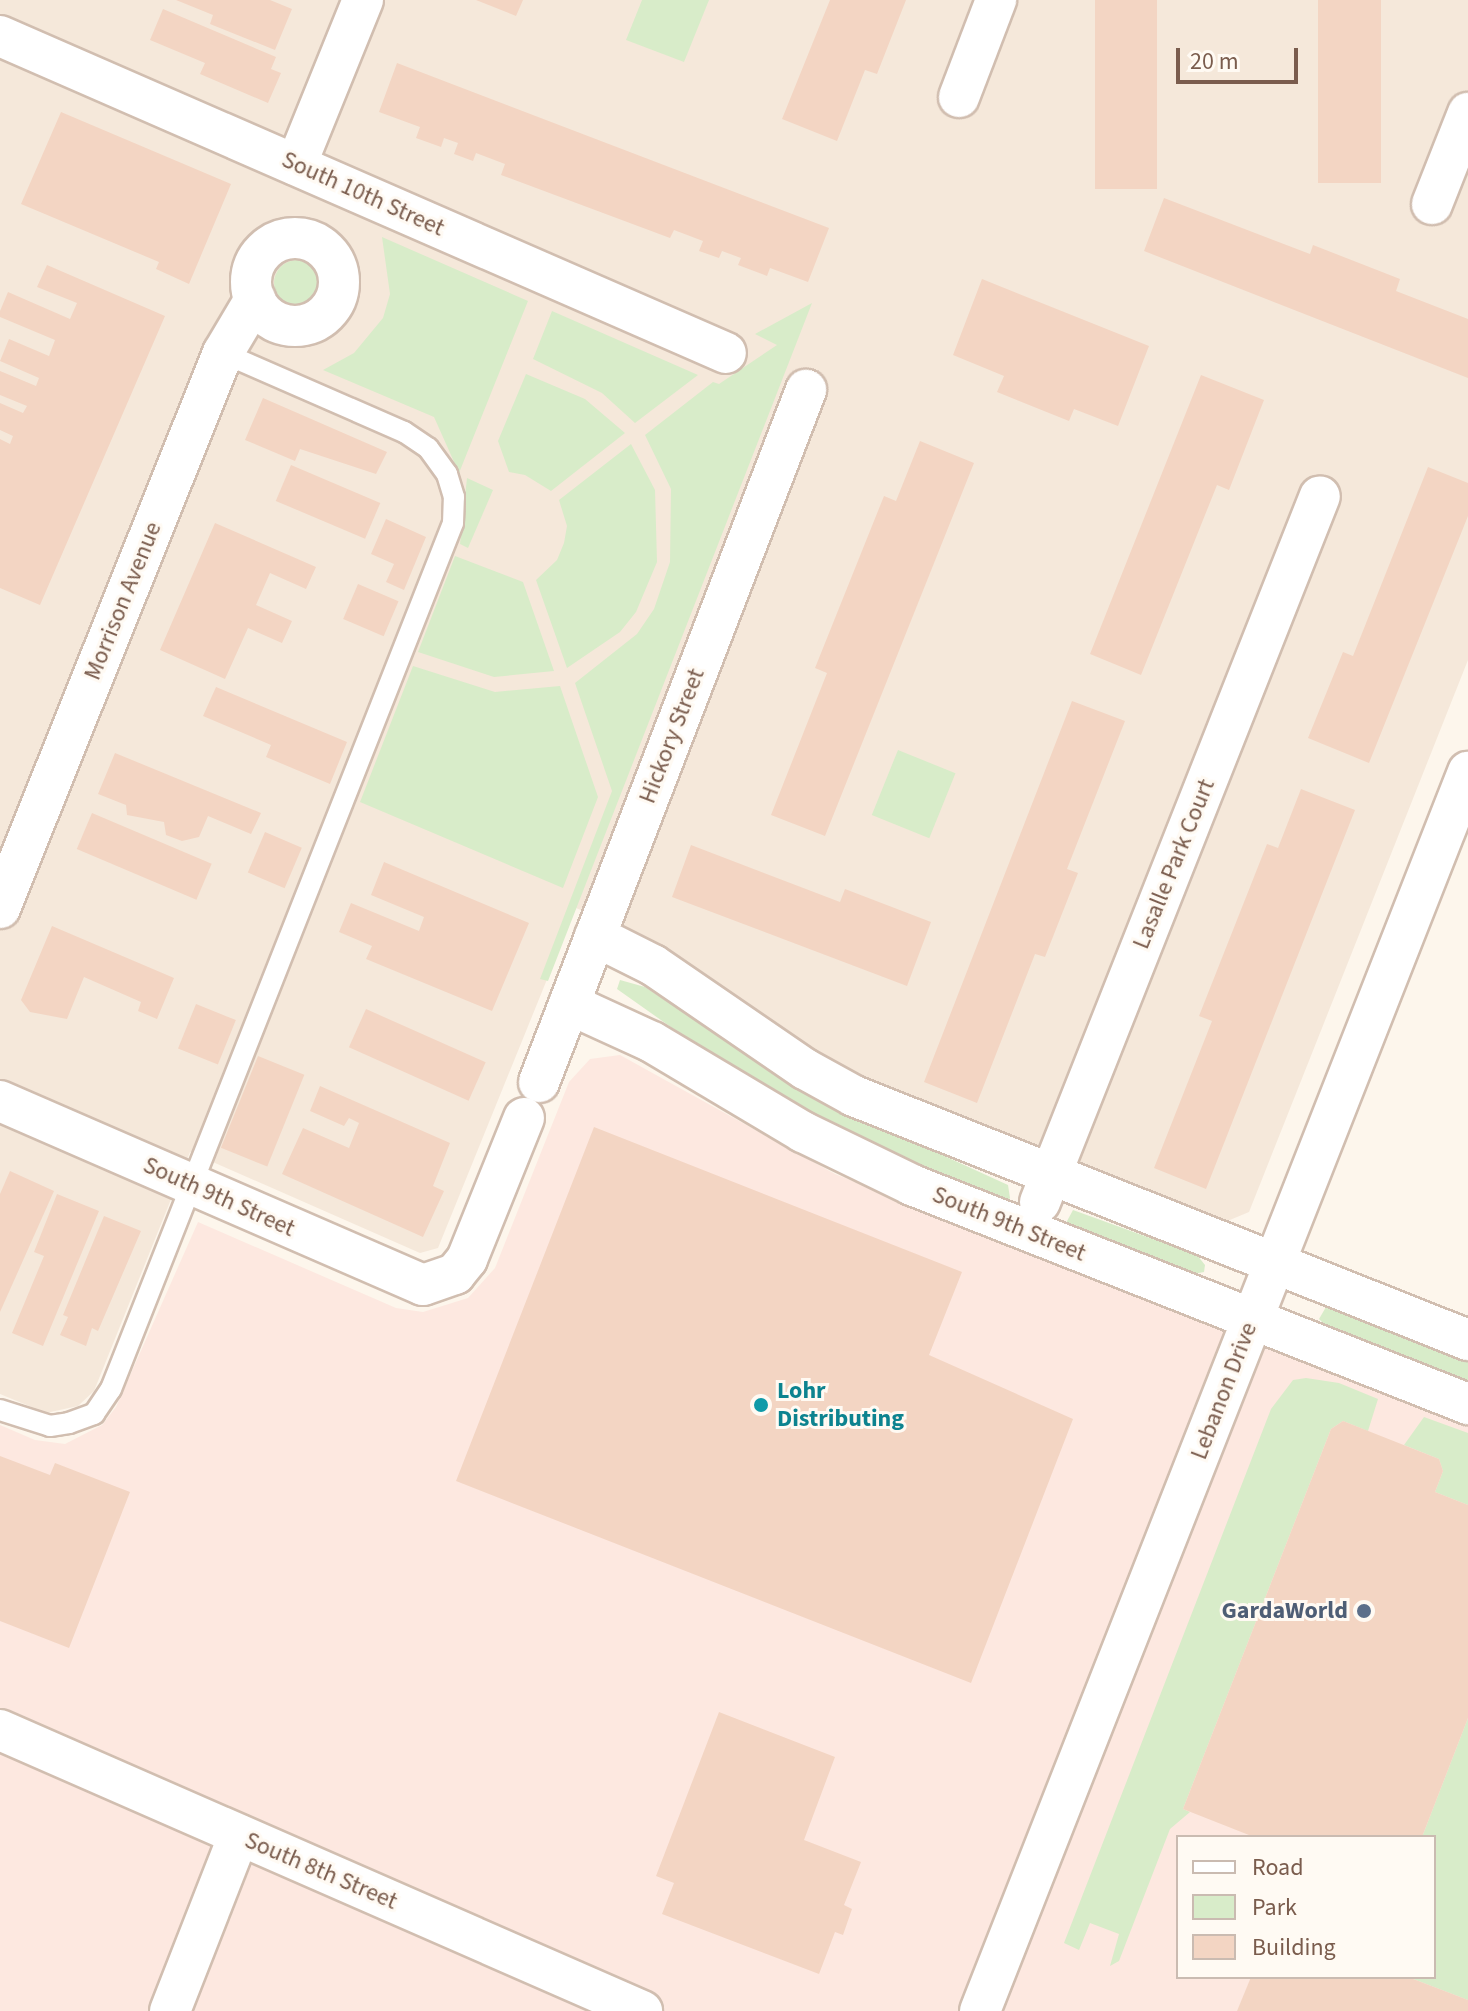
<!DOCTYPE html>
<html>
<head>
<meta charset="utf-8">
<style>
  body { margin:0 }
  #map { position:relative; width:1468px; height:2011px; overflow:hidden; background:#fdf6ec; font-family:"Source Sans 3",sans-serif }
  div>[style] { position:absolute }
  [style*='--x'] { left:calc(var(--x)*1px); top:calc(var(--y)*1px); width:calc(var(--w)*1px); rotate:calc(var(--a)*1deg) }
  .residential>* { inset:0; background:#f5e8da }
  .commercial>* { inset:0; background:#fde8e0 }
  .green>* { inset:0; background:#d8ecc9; transform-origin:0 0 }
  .round { border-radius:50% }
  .building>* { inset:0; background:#f3d5c3; transform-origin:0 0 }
  .roads { filter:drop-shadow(2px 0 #d1beb0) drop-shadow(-2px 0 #d1beb0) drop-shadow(0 2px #d1beb0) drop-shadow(0 -2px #d1beb0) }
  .lane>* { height:20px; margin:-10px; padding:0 10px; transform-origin:10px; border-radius:10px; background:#fff }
  .street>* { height:40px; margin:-20px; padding:0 20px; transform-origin:20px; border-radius:20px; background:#fff }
  .street>.ring { margin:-20px; padding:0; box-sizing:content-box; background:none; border:40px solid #fff; border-radius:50% }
  .dots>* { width:22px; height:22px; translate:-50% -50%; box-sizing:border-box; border:4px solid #fffaf3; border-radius:50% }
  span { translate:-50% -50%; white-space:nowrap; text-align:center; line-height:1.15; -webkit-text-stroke:6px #fffaf3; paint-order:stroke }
  .street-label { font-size:24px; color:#7a5c4d }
  .culture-label { font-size:24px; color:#0d838f; font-weight:700 }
  .left { translate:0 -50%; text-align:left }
  .service-label { font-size:24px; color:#4e5e75; font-weight:700 }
  .right { translate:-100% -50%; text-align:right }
  .legend { position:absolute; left:1176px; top:1835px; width:260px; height:144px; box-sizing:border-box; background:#fffaf3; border:2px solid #cabbb1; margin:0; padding:10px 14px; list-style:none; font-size:24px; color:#7a5c4d }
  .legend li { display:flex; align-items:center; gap:16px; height:40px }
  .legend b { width:40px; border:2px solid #cabbb1 }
  .scale { position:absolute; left:1176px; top:48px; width:122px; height:36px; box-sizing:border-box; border:4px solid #7a5c4d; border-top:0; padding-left:10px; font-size:24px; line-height:28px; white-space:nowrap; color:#7a5c4d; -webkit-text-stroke:6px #fffaf3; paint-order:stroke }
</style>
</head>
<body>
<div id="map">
  <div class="residential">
    <i style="clip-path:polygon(0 0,1468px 0,1468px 660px,1249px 1212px,1225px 1222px,875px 1085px,810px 1054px,641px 934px,576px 908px,438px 1248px,420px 1253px,190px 1152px,94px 1391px,78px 1406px,46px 1413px,0 1394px)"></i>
  </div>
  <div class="commercial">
    <i style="clip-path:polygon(evenodd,620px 1055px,835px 1174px,1468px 1423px,1468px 2011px,0 2011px,0 1425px,35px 1440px,65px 1444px,102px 1425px,116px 1407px,198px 1222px,396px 1308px,423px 1312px,468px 1298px,495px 1268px,569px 1082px,590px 1059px,620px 1055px,1178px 1837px,1434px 1837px,1434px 1977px,1178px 1977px,1178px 1837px)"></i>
  </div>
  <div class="green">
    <i style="clip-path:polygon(642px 0,709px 0,684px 62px,626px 40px)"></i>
    <i style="clip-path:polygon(382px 237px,528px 301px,459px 473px,434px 417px,323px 370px,354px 353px,383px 318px,390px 294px)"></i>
    <i class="round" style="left:274px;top:260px;width:46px;height:46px"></i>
    <i style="clip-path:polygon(812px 303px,548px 981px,540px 979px,612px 791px,575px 683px,637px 634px,654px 609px,670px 562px,671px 489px,645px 435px,713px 382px,719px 384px,777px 345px,755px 334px)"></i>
    <i style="clip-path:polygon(552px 311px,698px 375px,635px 423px,602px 393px,533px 359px)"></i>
    <i style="clip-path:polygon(526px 374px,585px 399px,625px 433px,551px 491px,525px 475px,509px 472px,498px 441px)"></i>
    <i style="clip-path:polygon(631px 444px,655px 490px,657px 562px,636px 612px,620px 632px,567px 668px,536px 580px,557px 560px,564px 543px,567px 526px,559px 500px)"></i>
    <i style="clip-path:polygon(467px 478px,493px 490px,468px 548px,460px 544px)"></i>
    <i style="clip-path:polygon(455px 556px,523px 582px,554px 671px,494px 677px,418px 652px)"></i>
    <i style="clip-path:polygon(413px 666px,495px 692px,560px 686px,598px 797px,563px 888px,360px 802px)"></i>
    <i style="left:898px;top:750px;width:62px;height:70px;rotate:22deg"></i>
    <i style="clip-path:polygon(620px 980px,645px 987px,804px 1092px,1008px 1185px,1010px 1198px,1007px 1202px,955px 1182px,847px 1135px,733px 1071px,617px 989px)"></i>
    <i style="clip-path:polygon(1073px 1210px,1197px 1255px,1205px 1265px,1204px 1272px,1188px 1275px,1074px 1230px,1066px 1223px)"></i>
    <i style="clip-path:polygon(1326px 1307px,1468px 1359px,1468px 1381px,1325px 1325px,1319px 1319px)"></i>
    <i style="clip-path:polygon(1306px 1378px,1339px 1383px,1378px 1399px,1368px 1431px,1343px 1421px,1331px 1429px,1183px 1809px,1190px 1812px,1170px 1829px,1119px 1961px,1110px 1966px,1119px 1934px,1090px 1923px,1079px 1950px,1064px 1943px,1271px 1409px,1293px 1380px)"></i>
    <i style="clip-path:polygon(1424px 1417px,1468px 1433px,1468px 1505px,1435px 1492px,1443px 1471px,1439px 1459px,1404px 1445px)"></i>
    <i style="clip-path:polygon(1468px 1718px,1468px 2000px,1408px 1977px,1434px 1977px,1434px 1837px,1422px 1837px)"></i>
  </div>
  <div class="building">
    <i style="clip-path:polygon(176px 0,270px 0,292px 9px,275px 50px,210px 24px,213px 15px)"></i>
    <i style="clip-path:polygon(476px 0,523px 0,516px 16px)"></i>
    <i style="clip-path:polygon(830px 0,906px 0,877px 74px,865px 70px,837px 141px,782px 119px)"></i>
    <i style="left:1095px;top:0;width:62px;height:189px"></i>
    <i style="left:1318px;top:0;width:63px;height:183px"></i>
    <i style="clip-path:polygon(163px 9px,276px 57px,271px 69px,281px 73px,268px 103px,200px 74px,205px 63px,150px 40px)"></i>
    <i style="clip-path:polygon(397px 63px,829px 228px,808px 282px,770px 268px,767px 276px,738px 265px,741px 258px,722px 251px,719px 258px,699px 251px,703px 241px,674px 230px,670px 238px,501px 175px,505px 164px,476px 153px,473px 161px,454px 154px,458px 143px,444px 138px,441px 147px,416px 138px,420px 127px,379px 112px)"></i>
    <i style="clip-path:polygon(61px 112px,231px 184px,189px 284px,156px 269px,159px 262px,21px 204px)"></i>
    <i style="clip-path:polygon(1164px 198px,1310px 254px,1313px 245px,1400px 279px,1396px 291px,1468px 319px,1468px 378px,1144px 251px)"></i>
    <i style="clip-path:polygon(47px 265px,165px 316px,40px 605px,0 588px,0 439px,10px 444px,13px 436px,0 430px,0 403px,23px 413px,27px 406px,0 395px,0 371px,36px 386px,39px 378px,0 361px,9px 339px,49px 356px,55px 340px,0 317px,0 311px,8px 292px,70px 319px,77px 303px,37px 287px)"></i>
    <i style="clip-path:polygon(982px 279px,1149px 346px,1118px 426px,1074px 409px,1069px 421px,997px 392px,1004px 376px,953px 355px)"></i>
    <i style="clip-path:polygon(1201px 375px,1264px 400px,1229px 490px,1217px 485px,1141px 675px,1090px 654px)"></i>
    <i style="clip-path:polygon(263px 398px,387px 452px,376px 474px,300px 449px,295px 461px,245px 440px)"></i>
    <i style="clip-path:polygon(920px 441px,974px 463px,825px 836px,771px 815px,827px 673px,815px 668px,884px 496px,896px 501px)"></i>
    <i style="left:291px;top:465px;width:97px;height:39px;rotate:23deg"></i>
    <i style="clip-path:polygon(1428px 467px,1468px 483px,1468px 516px,1369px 763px,1308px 738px,1343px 652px,1353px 656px)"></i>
    <i style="clip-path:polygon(386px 519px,426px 537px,404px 590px,386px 582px,394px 564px,371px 554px)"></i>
    <i style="clip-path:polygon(215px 523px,316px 567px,306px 589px,270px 573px,256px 605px,292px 621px,282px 643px,248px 628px,225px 679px,160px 650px)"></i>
    <i style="left:358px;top:584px;width:44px;height:38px;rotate:23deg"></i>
    <i style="clip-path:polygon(216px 687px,347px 742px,330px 784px,266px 757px,271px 745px,203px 716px)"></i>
    <i style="clip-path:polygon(1072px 701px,1125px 721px,1067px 869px,1078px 873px,1045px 957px,1035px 954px,977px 1103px,924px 1082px)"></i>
    <i style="clip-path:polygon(115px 753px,261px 813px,251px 834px,208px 816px,199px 837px,182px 841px,166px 835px,164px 822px,127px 815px,126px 805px,98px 794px)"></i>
    <i style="clip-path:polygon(1301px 789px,1355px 810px,1206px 1189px,1154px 1168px,1212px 1021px,1199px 1016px,1267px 844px,1278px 848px)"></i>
    <i style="left:92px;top:813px;width:130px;height:39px;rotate:23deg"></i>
    <i style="left:265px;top:832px;width:40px;height:44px;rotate:23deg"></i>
    <i style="clip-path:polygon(691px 845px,840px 902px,845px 889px,931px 922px,907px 986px,672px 897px)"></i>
    <i style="clip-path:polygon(384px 862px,529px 923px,492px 1011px,366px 959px,372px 946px,339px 932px,351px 903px,419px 931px,424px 917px,371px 895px)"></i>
    <i style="clip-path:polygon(52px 926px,174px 978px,157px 1019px,138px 1011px,141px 1002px,84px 977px,67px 1019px,30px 1012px,21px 1000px)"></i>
    <i style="left:196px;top:1004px;width:43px;height:48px;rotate:22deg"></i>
    <i style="left:366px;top:1009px;width:131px;height:42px;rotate:24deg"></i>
    <i style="left:258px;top:1056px;width:50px;height:99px;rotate:22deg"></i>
    <i style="clip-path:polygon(320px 1086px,450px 1143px,433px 1186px,444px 1191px,423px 1237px,282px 1174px,303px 1128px,349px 1148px,359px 1123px,349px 1118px,344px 1126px,310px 1111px)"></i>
    <i style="clip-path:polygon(594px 1127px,962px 1272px,929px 1355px,1073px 1419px,971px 1683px,456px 1481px)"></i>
    <i style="clip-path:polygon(10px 1171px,54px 1191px,0 1312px,0 1194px)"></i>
    <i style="clip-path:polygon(57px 1194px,99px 1211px,43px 1346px,12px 1333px,44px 1256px,34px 1252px)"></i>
    <i style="clip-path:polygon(104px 1216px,141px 1231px,98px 1331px,92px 1328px,86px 1346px,60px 1335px,68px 1317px,63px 1315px)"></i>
    <i style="clip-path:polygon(1343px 1421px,1439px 1459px,1443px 1471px,1435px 1492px,1468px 1505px,1468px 1718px,1422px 1837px,1254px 1837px,1183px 1809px,1331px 1429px)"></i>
    <i style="clip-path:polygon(0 1456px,50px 1475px,55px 1463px,130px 1492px,69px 1648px,0 1621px)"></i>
    <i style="clip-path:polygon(719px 1712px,835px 1757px,804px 1840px,861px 1862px,844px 1905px,852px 1909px,843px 1935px,835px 1932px,819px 1974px,662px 1914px,674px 1883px,656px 1876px)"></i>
    <i style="clip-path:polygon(1251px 1977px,1408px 1977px,1468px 2000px,1468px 2011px,1237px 2011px)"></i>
  </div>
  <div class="roads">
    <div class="lane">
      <i style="--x:0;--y:1410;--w:52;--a:17.7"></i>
      <i style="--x:50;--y:1426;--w:19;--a:-9"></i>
      <i style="--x:69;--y:1423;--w:27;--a:-20"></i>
      <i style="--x:94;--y:1414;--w:30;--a:-56"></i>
      <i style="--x:111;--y:1389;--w:931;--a:-68.45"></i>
      <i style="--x:453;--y:523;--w:26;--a:-88"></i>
      <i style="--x:454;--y:497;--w:24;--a:-107"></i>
      <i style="--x:447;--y:474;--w:32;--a:-126"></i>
      <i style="--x:428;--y:448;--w:29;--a:-146"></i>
      <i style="--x:404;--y:432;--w:197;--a:-156.4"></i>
    </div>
    <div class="street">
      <i style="--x:0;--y:36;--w:792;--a:23.59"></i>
      <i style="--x:959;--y:97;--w:104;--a:-69.1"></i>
      <i style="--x:296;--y:165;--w:178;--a:-67.9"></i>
      <i style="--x:1432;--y:204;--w:98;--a:-68.4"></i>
      <i class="ring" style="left:251px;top:238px;width:48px;height:48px"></i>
      <i style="--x:0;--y:908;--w:598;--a:-68.11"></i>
      <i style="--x:223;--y:353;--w:63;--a:-59.3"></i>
      <i style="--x:595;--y:936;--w:65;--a:26.6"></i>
      <i style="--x:653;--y:965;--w:184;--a:34.4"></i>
      <i style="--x:805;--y:1069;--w:56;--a:28.9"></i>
      <i style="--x:854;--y:1096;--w:661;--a:21.67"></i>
      <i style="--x:569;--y:1004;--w:91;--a:24.6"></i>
      <i style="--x:652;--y:1042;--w:176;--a:30.8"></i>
      <i style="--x:803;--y:1132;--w:121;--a:25.9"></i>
      <i style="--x:912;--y:1185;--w:598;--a:21.5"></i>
      <i style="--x:539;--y:1082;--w:742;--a:-68.9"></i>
      <i style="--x:0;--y:1101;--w:461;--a:23.5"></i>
      <i style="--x:423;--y:1285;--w:34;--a:-19"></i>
      <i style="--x:455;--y:1274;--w:19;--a:-51"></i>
      <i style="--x:467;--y:1259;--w:152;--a:-68"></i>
      <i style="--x:1040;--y:1202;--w:759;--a:-68.37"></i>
      <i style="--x:0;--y:1730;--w:701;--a:23.64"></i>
      <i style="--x:170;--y:2011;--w:189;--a:-68.6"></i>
      <i style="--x:980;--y:2011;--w:1332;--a:-68.5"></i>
    </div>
  </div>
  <div class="dots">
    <i style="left:761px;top:1405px;background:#0f9aa8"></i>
    <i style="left:1364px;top:1611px;background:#5c6f8a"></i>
  </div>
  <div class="street-label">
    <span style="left:363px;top:194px;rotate:24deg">South 10th Street</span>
    <span style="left:123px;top:601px;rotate:-68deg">Morrison Avenue</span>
    <span style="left:672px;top:736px;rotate:-69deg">Hickory Street</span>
    <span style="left:1174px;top:864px;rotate:-68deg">Lasalle Park Court</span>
    <span style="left:219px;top:1197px;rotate:24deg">South 9th Street</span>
    <span style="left:1009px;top:1224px;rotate:22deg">South 9th Street</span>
    <span style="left:1224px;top:1391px;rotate:-69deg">Lebanon Drive</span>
    <span style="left:321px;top:1871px;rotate:23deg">South 8th Street</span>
  </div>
  <div class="culture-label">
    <span class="left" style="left:777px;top:1405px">Lohr<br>Distributing</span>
  </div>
  <div class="service-label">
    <span class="right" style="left:1348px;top:1611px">GardaWorld</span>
  </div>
  <ul class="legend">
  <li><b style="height:10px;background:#fff"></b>Road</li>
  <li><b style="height:22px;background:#d8ecc9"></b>Park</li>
  <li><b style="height:22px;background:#f3d5c3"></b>Building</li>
  </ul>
  <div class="scale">20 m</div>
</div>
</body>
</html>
